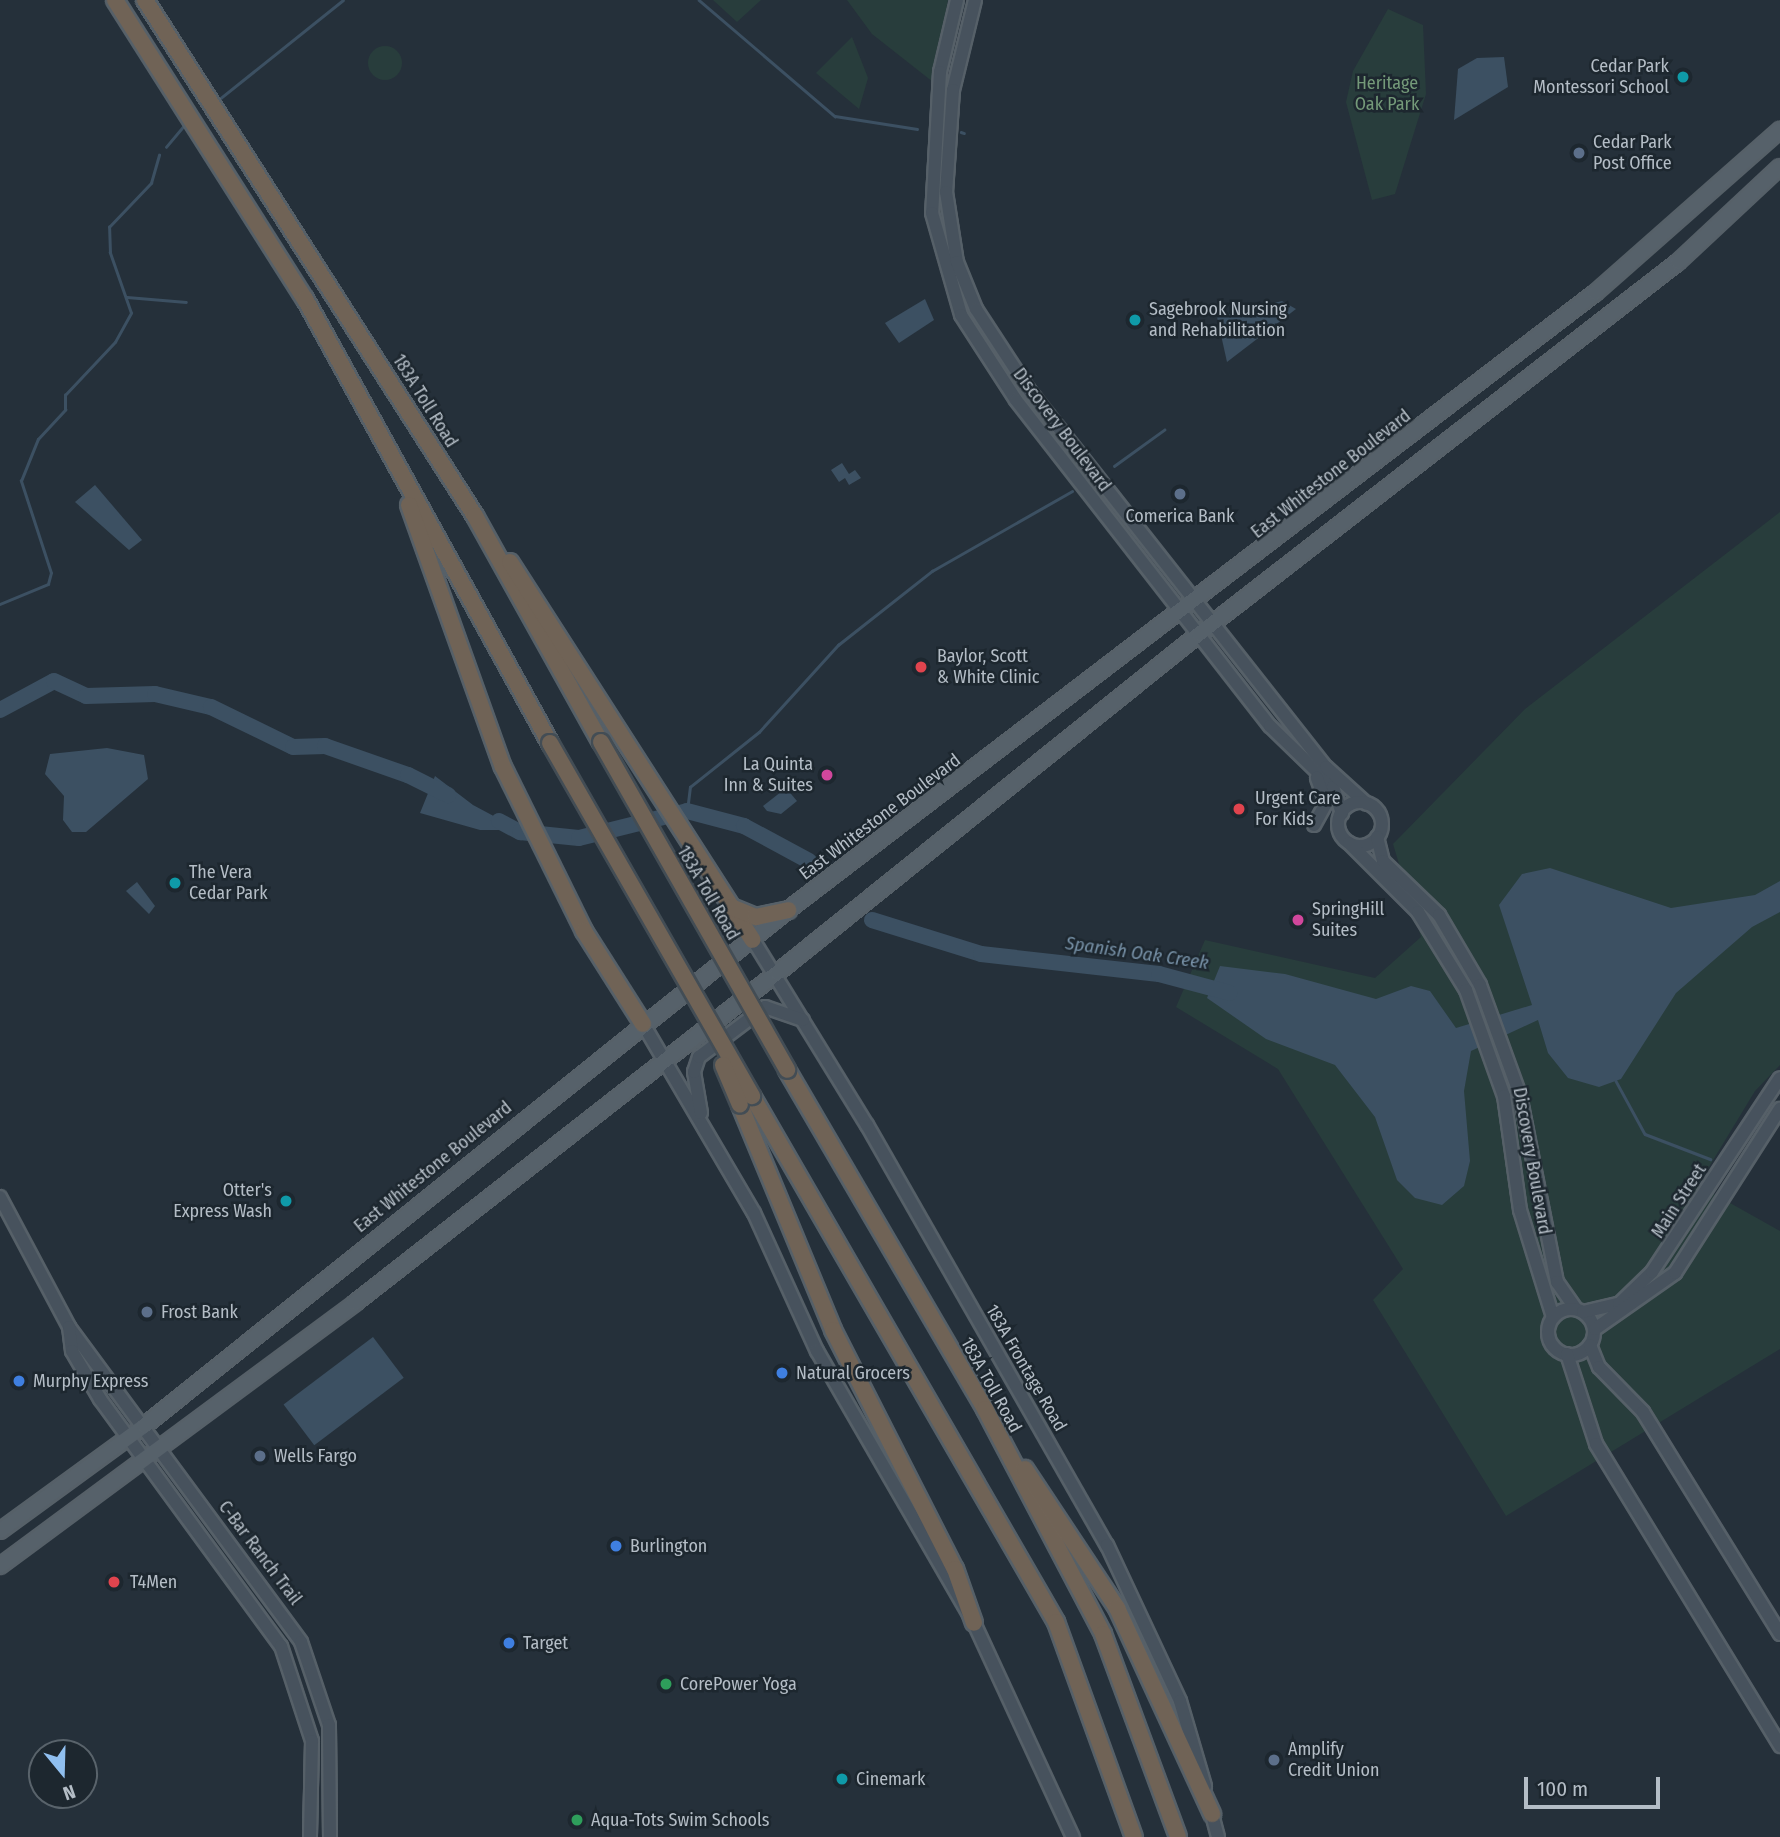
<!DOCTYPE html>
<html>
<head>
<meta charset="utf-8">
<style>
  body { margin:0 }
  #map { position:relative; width:1780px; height:1837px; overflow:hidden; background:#25303a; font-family:"Fira Sans Condensed",sans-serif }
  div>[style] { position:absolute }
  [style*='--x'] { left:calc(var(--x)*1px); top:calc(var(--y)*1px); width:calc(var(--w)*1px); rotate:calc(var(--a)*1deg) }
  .green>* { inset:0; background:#283d3c }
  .round { border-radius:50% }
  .water>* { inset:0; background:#3c5062; transform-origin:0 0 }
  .stream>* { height:2.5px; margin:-1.25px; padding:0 1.25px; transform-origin:1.25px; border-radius:1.25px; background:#3c5062 }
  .river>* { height:16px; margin:-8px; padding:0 8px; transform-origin:8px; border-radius:8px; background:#3c5062 }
  .roads { filter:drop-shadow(2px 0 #566068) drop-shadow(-2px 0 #566068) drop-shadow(0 2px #566068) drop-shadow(0 -2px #566068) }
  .secondary>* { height:12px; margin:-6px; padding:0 6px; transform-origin:6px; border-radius:6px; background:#47525d }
  .secondary>.ring { margin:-6px; padding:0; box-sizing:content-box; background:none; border:12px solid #47525d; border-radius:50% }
  .primary>* { height:14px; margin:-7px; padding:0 7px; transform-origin:7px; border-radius:7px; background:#56616a }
  .highway>* { height:16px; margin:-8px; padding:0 8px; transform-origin:8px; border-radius:8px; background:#706356 }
  .bridges { filter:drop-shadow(2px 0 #434d55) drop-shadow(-2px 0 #434d55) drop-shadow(0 2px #434d55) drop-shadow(0 -2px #434d55) }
  .highway-bridge>* { height:16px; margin:-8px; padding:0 8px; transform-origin:8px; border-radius:8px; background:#706356 }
  .dots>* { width:19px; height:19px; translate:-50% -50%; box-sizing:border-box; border:4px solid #1d272f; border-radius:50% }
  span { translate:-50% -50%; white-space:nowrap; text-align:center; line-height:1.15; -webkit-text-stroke:5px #1d272f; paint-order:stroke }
  .poi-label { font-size:18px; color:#b4bdc6 }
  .right { translate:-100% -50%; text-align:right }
  .left { translate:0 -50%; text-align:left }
  .park-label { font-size:18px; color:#749a79 }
  .street-label { font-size:18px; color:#b4bdc6 }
  .water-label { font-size:19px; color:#7791a7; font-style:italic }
  .north { position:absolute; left:28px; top:1739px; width:70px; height:70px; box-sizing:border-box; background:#1d272f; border:2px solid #59636b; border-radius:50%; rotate:161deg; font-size:19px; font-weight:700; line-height:28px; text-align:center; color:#b4bdc6 }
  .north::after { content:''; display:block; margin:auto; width:24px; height:32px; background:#90bfef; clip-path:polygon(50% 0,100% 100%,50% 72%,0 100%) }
  .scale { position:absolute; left:1524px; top:1777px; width:136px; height:32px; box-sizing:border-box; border:4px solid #b4bdc6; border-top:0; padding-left:9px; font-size:21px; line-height:24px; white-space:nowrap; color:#b4bdc6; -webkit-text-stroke:5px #1d272f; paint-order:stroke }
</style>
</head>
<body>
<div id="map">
  <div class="green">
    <i style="clip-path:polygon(713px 0,761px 0,737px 22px)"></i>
    <i style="clip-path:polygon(847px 0,948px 0,933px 82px,872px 34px)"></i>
    <i style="clip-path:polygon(1388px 9px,1423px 25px,1426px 94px,1395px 194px,1372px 200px,1346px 102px,1353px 71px)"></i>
    <i style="clip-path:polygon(852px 37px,868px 78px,859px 109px,816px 73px)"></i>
    <i class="round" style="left:368px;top:46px;width:34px;height:34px"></i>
    <i style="clip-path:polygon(1780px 512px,1780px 1065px,1755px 1091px,1698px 1185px,1780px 1231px,1780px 1349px,1506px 1516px,1373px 1300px,1403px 1269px,1278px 1069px,1176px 1007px,1205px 940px,1375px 978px,1421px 937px,1393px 844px,1525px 709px)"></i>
  </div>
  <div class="water">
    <i style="clip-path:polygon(1504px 57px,1508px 87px,1454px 120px,1458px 69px,1477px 58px)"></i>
    <i style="clip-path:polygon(925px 299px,934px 320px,899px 343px,885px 323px)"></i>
    <i style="clip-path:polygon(1282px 301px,1296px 309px,1227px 362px,1217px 317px)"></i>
    <i style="clip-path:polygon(842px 463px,849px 474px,855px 470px,861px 478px,849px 485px,845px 478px,839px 482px,831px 470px)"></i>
    <i style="clip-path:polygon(95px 485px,142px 540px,129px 550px,75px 502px)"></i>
    <i style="clip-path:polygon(107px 748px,144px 755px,148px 779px,86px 832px,72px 832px,63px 820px,64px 796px,45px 774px,50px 754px)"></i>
    <i style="clip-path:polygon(435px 776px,473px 805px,520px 830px,480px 830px,420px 813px)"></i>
    <i style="clip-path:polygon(786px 788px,797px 801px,781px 814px,767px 811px,763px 806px)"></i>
    <i style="clip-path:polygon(1550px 868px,1671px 908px,1755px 895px,1780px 881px,1780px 912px,1752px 927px,1676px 993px,1621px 1079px,1599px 1087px,1568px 1078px,1548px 1053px,1538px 1020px,1471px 1051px,1464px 1091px,1470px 1161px,1464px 1186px,1442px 1205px,1415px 1198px,1397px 1180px,1375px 1117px,1335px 1065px,1266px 1039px,1207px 998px,1220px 966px,1285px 974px,1376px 999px,1411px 986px,1430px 991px,1456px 1028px,1532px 1005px,1499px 905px,1522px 874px)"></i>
    <i style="clip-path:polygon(137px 882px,155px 906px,149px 914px,126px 891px)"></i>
    <i style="left:373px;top:1337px;width:51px;height:112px;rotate:53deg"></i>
  </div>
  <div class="stream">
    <i style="--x:699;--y:0;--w:179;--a:40.5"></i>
    <i style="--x:835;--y:116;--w:83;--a:9"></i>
    <i style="--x:217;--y:101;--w:161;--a:-38.7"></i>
    <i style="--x:961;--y:132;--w:3;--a:18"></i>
    <i style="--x:166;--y:147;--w:31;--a:-50"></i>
    <i style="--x:127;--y:297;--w:59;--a:4.8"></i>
    <i style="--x:1114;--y:466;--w:62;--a:-35.8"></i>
    <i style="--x:0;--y:604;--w:52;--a:-22.6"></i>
    <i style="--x:48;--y:584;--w:11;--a:-75"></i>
    <i style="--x:51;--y:573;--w:97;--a:-108.1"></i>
    <i style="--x:21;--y:481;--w:45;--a:-68"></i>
    <i style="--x:38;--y:439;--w:40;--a:-47"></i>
    <i style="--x:65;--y:410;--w:15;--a:-90"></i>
    <i style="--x:65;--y:395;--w:73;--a:-46.7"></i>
    <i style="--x:115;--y:342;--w:33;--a:-61"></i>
    <i style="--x:131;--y:313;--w:64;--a:-109.3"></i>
    <i style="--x:110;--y:253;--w:26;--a:-92"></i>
    <i style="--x:109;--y:227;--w:61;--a:-46.3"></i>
    <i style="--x:151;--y:183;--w:29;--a:-74"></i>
    <i style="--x:687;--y:811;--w:24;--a:-83"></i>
    <i style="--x:690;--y:787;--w:88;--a:-38.6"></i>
    <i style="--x:759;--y:732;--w:118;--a:-47.8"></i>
    <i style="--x:838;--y:645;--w:120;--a:-38.2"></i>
    <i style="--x:932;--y:571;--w:161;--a:-29.7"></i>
    <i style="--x:1616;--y:1081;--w:60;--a:61.3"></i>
    <i style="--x:1645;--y:1134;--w:70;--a:21"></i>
  </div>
  <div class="river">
    <i style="--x:0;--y:710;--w:61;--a:-28.2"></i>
    <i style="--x:54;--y:681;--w:35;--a:25"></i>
    <i style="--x:86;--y:696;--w:69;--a:-1.7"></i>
    <i style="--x:155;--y:694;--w:57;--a:13.1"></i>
    <i style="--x:211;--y:707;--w:91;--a:26"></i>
    <i style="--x:293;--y:747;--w:32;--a:-2"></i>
    <i style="--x:325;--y:746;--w:88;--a:19.3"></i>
    <i style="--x:408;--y:775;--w:45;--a:26.6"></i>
    <i style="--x:499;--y:821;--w:24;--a:28"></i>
    <i style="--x:520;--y:832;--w:59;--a:5.8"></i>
    <i style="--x:579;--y:838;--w:111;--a:-14"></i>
    <i style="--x:687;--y:811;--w:59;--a:14.7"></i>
    <i style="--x:744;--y:826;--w:74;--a:28.3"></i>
    <i style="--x:872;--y:920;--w:114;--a:17.3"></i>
    <i style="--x:981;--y:954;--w:179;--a:6.4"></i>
    <i style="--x:1159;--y:974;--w:73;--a:15"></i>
  </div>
  <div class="roads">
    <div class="secondary">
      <i style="--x:957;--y:0;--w:74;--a:103.3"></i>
      <i style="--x:940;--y:72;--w:141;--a:93.2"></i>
      <i style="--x:932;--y:213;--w:106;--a:74.1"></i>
      <i style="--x:961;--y:315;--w:101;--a:57.1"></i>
      <i style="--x:1016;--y:400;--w:413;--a:52.1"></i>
      <i style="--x:1270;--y:726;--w:88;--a:44.1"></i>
      <i style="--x:1333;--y:787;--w:28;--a:71"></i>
      <i style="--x:975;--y:0;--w:93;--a:103.7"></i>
      <i style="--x:953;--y:90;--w:102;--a:93.9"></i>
      <i style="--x:946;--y:192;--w:71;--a:81.1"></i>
      <i style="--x:957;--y:262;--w:51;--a:68"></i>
      <i style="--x:976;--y:309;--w:97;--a:56.8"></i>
      <i style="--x:1029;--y:390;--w:480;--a:51.8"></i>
      <i style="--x:1326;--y:767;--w:55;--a:42.1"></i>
      <i class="ring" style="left:1338px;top:802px;width:32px;height:32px"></i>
      <i style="--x:1314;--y:825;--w:25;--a:-61"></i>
      <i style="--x:1326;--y:803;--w:27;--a:-110"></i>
      <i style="--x:1377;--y:837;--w:25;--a:76"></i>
      <i style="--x:1383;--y:861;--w:78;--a:44"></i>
      <i style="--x:1439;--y:915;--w:81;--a:59.6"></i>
      <i style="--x:1480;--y:985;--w:117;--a:70"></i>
      <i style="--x:1520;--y:1095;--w:191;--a:78.8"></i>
      <i style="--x:1557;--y:1282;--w:33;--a:55"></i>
      <i style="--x:1349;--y:843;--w:98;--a:45"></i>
      <i style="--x:1418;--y:912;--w:92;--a:58.4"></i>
      <i style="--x:1466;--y:990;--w:113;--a:70.3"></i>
      <i style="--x:1504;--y:1096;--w:115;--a:82"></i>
      <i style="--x:1520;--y:1210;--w:112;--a:72.9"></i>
      <i style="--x:753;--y:940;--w:217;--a:58.4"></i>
      <i style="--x:867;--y:1125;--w:484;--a:60.3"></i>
      <i style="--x:1107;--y:1545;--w:172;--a:64.9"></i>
      <i style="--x:1180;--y:1701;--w:89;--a:73.6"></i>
      <i style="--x:643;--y:1024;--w:219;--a:59.6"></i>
      <i style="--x:754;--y:1213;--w:152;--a:65.5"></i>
      <i style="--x:817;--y:1351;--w:314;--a:60"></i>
      <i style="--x:974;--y:1623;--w:236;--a:65.2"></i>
      <i style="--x:701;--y:1113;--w:42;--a:-99.7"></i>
      <i style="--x:694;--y:1072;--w:16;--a:-72"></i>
      <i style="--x:699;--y:1057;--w:83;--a:-37.1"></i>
      <i style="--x:765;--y:1007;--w:40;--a:18.9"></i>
      <i style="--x:0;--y:1197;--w:147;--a:62"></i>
      <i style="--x:69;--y:1327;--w:391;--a:53.6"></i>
      <i style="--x:301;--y:1642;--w:88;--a:71.4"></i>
      <i style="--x:329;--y:1725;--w:112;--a:89.5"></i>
      <i class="ring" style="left:1548px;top:1309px;width:34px;height:34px"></i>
      <i style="--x:1583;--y:1312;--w:37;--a:-13"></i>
      <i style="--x:1619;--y:1304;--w:46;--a:-44.1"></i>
      <i style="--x:1652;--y:1272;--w:232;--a:-56.6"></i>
      <i style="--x:69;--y:1327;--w:24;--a:83"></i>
      <i style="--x:72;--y:1351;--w:56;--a:59.7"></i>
      <i style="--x:100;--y:1399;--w:306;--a:53.8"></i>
      <i style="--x:281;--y:1646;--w:100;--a:71.9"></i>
      <i style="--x:312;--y:1741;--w:96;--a:91.2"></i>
      <i style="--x:1595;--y:1329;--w:98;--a:-35"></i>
      <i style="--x:1675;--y:1273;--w:195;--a:-57.4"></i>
      <i style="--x:1590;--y:1345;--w:24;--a:68"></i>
      <i style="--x:1599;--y:1367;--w:63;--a:45.6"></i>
      <i style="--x:1643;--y:1412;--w:261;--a:58.3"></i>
      <i style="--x:1567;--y:1354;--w:95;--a:72.1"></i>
      <i style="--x:1596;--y:1444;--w:354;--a:58.6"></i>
      <i style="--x:1210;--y:1807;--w:31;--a:75"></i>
    </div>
    <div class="primary">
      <i style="--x:0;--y:1531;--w:178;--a:-36.1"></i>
      <i style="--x:144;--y:1426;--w:825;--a:-38.7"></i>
      <i style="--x:788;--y:910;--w:1016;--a:-37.4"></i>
      <i style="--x:1595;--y:293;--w:247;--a:-41.4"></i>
      <i style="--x:0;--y:1566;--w:442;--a:-36.5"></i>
      <i style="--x:355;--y:1303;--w:536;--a:-38.03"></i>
      <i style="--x:777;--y:973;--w:541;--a:-38.78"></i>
      <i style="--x:1199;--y:634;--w:606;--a:-37.83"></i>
      <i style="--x:1678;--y:262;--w:139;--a:-43"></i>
    </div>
    <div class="highway">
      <i style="--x:115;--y:0;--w:354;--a:57.6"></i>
      <i style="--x:305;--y:299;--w:507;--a:61.11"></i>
      <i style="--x:145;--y:0;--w:612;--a:57.4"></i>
      <i style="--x:475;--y:516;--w:259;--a:60.9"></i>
      <i style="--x:409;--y:505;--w:278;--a:70.3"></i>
      <i style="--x:503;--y:767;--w:183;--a:63.7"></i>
      <i style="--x:584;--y:931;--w:110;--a:57.6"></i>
      <i style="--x:510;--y:562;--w:449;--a:57.3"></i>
      <i style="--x:731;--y:907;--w:27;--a:22"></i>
      <i style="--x:756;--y:917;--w:33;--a:-12"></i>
      <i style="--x:787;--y:1070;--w:393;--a:59.7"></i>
      <i style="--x:985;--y:1409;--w:254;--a:62.3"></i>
      <i style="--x:1103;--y:1634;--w:216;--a:69.7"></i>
      <i style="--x:752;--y:1096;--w:608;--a:59.97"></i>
      <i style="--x:1056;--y:1622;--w:229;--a:70.1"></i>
      <i style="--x:740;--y:1105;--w:243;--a:67.5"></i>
      <i style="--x:833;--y:1330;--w:268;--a:63"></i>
      <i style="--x:955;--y:1569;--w:57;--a:70.6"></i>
      <i style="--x:1025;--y:1469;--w:167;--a:56.5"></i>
      <i style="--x:1117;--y:1608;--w:227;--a:65.2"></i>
    </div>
  </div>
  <div class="bridges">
    <div class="highway-bridge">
      <i style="--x:601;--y:742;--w:377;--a:60.4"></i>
      <i style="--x:550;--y:743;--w:407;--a:60.2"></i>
      <i style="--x:723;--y:1065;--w:43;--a:67"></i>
    </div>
  </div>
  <div class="dots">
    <i style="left:1683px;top:77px;background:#0f9aa8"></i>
    <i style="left:1579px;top:153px;background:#5c6f8a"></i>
    <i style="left:1135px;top:320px;background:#0f9aa8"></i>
    <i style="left:1180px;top:494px;background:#5c6f8a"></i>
    <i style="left:921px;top:667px;background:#e0444e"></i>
    <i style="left:827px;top:775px;background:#d1479c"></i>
    <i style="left:1239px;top:809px;background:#e0444e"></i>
    <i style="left:175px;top:883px;background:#0f9aa8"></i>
    <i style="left:1298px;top:920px;background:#d1479c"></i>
    <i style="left:286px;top:1201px;background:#0f9aa8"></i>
    <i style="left:147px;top:1312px;background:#5c6f8a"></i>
    <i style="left:782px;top:1373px;background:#3f7fe0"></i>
    <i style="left:19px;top:1381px;background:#3f7fe0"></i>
    <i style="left:260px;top:1456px;background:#5c6f8a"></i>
    <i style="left:616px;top:1546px;background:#3f7fe0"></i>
    <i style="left:114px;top:1582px;background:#e0444e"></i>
    <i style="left:509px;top:1643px;background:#3f7fe0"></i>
    <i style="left:666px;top:1684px;background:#2e9e5b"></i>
    <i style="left:1274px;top:1760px;background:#5c6f8a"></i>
    <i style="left:842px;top:1779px;background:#0f9aa8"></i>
    <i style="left:577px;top:1820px;background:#2e9e5b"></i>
  </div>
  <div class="poi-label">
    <span class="right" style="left:1669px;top:77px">Cedar Park<br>Montessori School</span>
    <span class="left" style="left:1593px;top:153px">Cedar Park<br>Post Office</span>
    <span class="left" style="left:1149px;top:320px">Sagebrook Nursing<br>and Rehabilitation</span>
    <span style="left:1180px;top:516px">Comerica Bank</span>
    <span class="left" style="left:937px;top:667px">Baylor, Scott<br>&amp; White Clinic</span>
    <span class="right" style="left:813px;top:775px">La Quinta<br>Inn &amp; Suites</span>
    <span class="left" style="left:1255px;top:809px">Urgent Care<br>For Kids</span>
    <span class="left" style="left:189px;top:883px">The Vera<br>Cedar Park</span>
    <span class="left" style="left:1312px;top:920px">SpringHill<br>Suites</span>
    <span class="right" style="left:272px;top:1201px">Otter's<br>Express Wash</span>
    <span class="left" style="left:161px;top:1312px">Frost Bank</span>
    <span class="left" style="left:796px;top:1373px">Natural Grocers</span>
    <span class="left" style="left:33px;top:1381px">Murphy Express</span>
    <span class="left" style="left:274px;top:1456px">Wells Fargo</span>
    <span class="left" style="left:630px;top:1546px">Burlington</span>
    <span class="left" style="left:130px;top:1582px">T4Men</span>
    <span class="left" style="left:523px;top:1643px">Target</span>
    <span class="left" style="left:680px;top:1684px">CorePower Yoga</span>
    <span class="left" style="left:1288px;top:1760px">Amplify<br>Credit Union</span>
    <span class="left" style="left:856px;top:1779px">Cinemark</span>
    <span class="left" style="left:591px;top:1820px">Aqua-Tots Swim Schools</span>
  </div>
  <div class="park-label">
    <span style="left:1387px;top:94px">Heritage<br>Oak Park</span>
  </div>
  <div class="street-label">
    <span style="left:425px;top:401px;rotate:58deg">183A Toll Road</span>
    <span style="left:1062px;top:430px;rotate:53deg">Discovery Boulevard</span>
    <span style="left:1331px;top:474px;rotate:-38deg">East Whitestone Boulevard</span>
    <span style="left:880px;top:817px;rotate:-37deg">East Whitestone Boulevard</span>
    <span style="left:708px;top:893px;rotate:60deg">183A Toll Road</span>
    <span style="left:1532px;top:1161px;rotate:80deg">Discovery Boulevard</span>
    <span style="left:433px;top:1167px;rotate:-39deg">East Whitestone Boulevard</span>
    <span style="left:1679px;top:1201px;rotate:-57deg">Main Street</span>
    <span style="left:1026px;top:1368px;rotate:60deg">183A Frontage Road</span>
    <span style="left:991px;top:1385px;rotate:61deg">183A Toll Road</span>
    <span style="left:260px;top:1553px;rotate:53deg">C-Bar Ranch Trail</span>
  </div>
  <div class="water-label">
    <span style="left:1137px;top:953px;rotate:8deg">Spanish Oak Creek</span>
  </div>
  <div class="north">N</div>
  <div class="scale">100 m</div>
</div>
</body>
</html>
